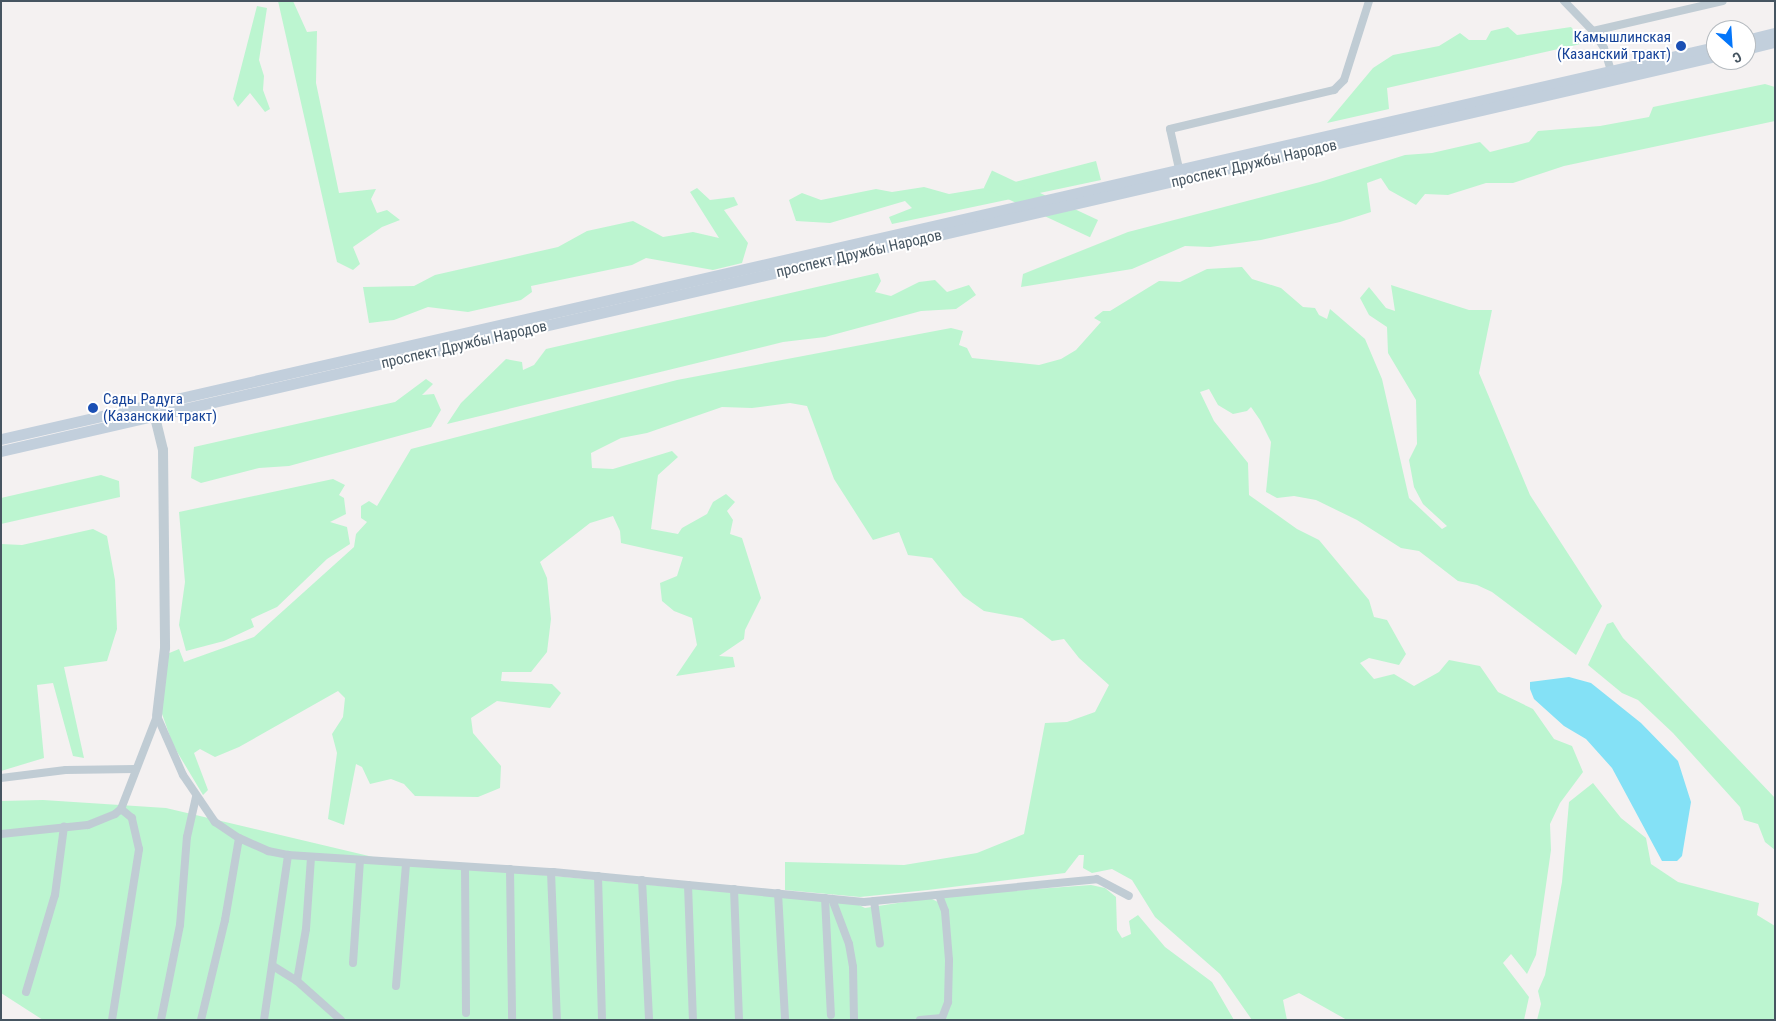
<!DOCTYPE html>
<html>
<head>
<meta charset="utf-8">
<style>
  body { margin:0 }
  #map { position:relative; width:1776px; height:1021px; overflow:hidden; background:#f4f1f1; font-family:"Roboto Condensed",sans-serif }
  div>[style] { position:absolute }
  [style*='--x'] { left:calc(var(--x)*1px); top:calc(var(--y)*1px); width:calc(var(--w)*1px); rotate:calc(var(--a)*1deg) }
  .green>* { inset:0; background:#bcf5d0; transform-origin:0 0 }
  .water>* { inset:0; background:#84e1f6 }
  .minor>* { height:8px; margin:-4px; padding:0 4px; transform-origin:4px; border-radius:4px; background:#c0ccd4 }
  .tertiary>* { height:10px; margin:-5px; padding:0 5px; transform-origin:5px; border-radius:5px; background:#c0ccd4 }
  .secondary>* { height:11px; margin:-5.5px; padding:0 5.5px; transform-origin:5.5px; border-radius:5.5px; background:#c2cfdc }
  .dots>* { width:14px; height:14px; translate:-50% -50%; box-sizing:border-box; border:2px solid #fff; border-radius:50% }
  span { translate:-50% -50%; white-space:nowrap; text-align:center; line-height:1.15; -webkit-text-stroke:4px #fff; paint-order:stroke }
  .transit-label { font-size:15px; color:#164399 }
  .right { translate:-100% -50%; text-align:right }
  .left { translate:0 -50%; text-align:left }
  .street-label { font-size:15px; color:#465561 }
  .frame { position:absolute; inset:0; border:2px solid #465561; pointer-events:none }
  .north { position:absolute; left:1706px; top:20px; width:50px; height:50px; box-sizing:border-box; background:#fff; border:1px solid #b5bbc0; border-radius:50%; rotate:154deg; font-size:14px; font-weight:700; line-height:20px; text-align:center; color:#465561 }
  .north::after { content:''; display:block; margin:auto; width:18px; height:22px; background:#0476fa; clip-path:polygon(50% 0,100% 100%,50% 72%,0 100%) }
</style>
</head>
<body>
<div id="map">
  <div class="green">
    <i style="clip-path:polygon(278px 1px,293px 1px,307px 32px,317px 31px,316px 83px,339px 193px,376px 189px,371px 199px,377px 213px,387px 210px,400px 220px,382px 227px,353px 247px,360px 264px,353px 270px,337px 262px)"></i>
    <i style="clip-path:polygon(257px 6px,267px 8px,259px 60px,264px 76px,263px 90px,270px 109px,265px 112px,250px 93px,238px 107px,233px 99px)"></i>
    <i style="clip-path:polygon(1508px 27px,1517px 35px,1571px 27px,1585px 43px,1387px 88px,1389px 109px,1327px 123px,1373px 68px,1393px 55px,1439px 46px,1460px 33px,1469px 40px,1486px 40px,1491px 31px)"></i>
    <i style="clip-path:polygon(1765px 84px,1775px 87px,1775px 121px,1564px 166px,1513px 183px,1486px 183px,1448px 195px,1425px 194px,1416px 205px,1389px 190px,1381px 178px,1367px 183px,1371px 212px,1340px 222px,1261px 240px,1210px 247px,1185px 246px,1132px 269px,1021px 287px,1023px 274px,1128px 232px,1320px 182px,1405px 155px,1432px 153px,1480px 142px,1490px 152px,1529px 142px,1538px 131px,1600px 126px,1649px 117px,1653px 107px)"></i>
    <i style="clip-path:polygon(1096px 161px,1101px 180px,892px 224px,889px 217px,912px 208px,905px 201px,830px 223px,796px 221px,789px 200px,802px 193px,821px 200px,876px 189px,892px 192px,924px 187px,949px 194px,1003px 185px)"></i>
    <i style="clip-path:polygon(697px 188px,710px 200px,734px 197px,738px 205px,724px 210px,748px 243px,742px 263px,713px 270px,646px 258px,632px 265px,531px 286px,532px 292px,521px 300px,468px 312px,428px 307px,394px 320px,369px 323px,363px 287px,414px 286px,435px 275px,558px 247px,587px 231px,633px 221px,663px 237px,693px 232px,719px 238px,690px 192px)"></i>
    <i style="left:1098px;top:220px;width:19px;height:117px;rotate:115deg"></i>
    <i style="clip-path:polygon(1242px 267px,1252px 279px,1281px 288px,1303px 307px,1315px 308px,1319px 315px,1327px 319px,1330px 309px,1365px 339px,1382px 379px,1409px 498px,1442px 529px,1447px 526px,1423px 504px,1414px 487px,1409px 460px,1417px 444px,1416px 400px,1388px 353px,1387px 327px,1369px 315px,1360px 298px,1369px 287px,1386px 308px,1395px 311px,1391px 285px,1469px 310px,1492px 310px,1479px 373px,1530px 495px,1602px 606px,1576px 655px,1492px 592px,1477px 585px,1458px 581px,1419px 551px,1401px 548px,1357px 520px,1316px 500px,1294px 496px,1277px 498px,1266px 492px,1271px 442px,1260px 420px,1251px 407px,1247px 411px,1233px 414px,1218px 405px,1209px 389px,1200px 392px,1214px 421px,1248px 463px,1249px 495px,1297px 529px,1319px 540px,1369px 600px,1374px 617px,1387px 620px,1406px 654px,1399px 665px,1369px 658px,1360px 663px,1374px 679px,1394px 674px,1414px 686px,1439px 672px,1449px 660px,1480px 666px,1498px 692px,1533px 709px,1554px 739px,1572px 746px,1583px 772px,1560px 803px,1550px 824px,1551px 850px,1536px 955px,1527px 974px,1511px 954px,1503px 963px,1529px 997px,1524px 1020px,1347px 1020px,1299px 993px,1283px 1000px,1287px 1020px,1252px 1020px,1220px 974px,1155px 917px,1132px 880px,1112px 869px,1092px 873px,1083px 868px,1084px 855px,1079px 855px,1065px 873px,928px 890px,860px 897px,785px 890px,785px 862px,904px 865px,977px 853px,1024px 834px,1045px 723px,1067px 722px,1095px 712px,1109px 685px,1079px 658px,1064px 639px,1052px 641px,1022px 618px,984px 611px,963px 596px,932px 558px,908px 555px,899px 532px,873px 540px,834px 479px,807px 406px,790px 403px,752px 408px,722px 407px,647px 433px,621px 438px,591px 453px,592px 468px,613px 469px,672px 451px,678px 457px,658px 475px,651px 529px,678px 534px,682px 528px,707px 514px,713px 502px,726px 494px,735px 502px,727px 511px,733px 520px,730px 534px,742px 538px,761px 598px,745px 630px,744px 639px,719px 656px,733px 657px,735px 667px,676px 676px,697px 645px,692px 618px,674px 611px,662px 601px,660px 583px,677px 576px,683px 557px,621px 543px,620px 531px,613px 516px,590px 523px,540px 562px,547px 578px,551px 619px,547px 652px,531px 672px,502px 672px,501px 681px,552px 684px,561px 693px,550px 708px,497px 701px,471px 718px,473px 733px,501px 766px,500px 788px,478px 797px,415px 796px,404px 784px,391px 779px,370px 784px,362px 767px,356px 764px,344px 825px,328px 819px,337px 753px,332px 734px,343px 717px,345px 698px,338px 691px,239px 747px,215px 757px,200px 749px,194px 753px,208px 790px,203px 795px,173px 745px,161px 711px,167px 654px,179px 649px,184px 662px,254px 637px,354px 547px,356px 534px,367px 522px,361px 518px,361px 506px,369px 501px,377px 506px,411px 449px,677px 380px,951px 328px,963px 331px,959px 345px,967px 348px,972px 358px,1039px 365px,1061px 359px,1076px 350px,1101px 322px,1094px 318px,1103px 311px,1110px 311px,1159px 281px,1180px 282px,1207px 269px)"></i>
    <i style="clip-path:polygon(878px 273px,881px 281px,875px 292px,891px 296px,919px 282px,935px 280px,947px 292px,969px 285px,976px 295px,956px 309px,921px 311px,825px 337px,783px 342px,447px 424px,461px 403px,506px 359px,522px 362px,523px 370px,534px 365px,546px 349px)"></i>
    <i style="clip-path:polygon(426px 379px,433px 384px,422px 395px,434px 394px,441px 410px,431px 427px,289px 466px,259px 468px,201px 483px,191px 478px,194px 447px,395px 402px)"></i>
    <i style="clip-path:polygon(101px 475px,119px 481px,120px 497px,1px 524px,1px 498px)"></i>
    <i style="clip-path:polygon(333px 479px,345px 485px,339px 495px,344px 498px,346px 514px,330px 522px,347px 527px,350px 544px,327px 559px,277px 607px,251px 619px,254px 627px,224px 641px,186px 651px,179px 625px,185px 582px,179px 512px)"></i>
    <i style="clip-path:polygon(93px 529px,107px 536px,115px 580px,117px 629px,107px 661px,64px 667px,84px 758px,73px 756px,53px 683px,37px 685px,44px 758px,1px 771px,1px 544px,22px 545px)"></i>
    <i style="clip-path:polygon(1613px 622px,1623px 638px,1775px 798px,1775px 850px,1765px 842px,1758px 824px,1744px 820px,1740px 807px,1673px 733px,1638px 700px,1622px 693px,1588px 665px,1607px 624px)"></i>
    <i style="clip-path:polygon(1593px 783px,1621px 818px,1646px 838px,1651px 864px,1678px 882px,1759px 903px,1757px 915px,1775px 926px,1775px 1020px,1537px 1020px,1541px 1004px,1538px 991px,1545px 975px,1562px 882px,1569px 802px)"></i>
    <i style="clip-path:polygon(43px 800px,166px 808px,390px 861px,857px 904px,865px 908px,930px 898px,938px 902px,944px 897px,980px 893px,1091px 885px,1105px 888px,1116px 897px,1117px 930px,1122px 938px,1131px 934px,1129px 921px,1138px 915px,1165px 947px,1212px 982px,1234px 1020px,43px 1020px,1px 993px,1px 801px)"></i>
  </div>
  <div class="water">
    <i style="clip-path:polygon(1569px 677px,1591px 683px,1641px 723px,1678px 761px,1691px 802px,1682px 856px,1677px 861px,1662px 861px,1612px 768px,1586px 739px,1564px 726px,1534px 699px,1530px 689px,1530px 682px)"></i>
  </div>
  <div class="minor">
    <i style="--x:1564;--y:1;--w:42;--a:46"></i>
    <i style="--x:1593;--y:31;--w:133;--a:-13"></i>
    <i style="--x:1593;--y:31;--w:20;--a:57"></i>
    <i style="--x:1604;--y:48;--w:24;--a:73"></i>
    <i style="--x:1180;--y:173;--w:45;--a:-102.8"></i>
    <i style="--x:1170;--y:129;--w:169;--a:-13.4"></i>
    <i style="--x:1334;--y:90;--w:14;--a:-45"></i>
    <i style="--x:1344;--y:80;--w:83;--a:-72.4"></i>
    <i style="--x:157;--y:716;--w:64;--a:66.2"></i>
    <i style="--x:183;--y:775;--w:57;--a:55.8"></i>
    <i style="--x:215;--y:822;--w:29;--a:34"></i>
    <i style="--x:239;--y:838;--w:32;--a:24"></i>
    <i style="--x:268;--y:851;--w:20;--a:11"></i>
    <i style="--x:288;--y:855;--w:266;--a:3.7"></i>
    <i style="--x:553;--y:872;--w:312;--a:5.5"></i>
    <i style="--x:864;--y:902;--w:234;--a:-5.6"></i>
    <i style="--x:1097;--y:879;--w:36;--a:28"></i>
    <i style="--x:1;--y:778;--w:65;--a:-7"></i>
    <i style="--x:66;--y:770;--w:69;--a:-0.8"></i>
    <i style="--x:1;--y:834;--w:87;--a:-5.9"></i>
    <i style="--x:88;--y:825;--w:29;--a:-22"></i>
    <i style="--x:115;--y:814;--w:8;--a:-40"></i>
    <i style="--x:121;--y:809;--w:100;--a:-68.8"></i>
    <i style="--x:465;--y:868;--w:145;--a:89.6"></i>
    <i style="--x:510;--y:869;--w:151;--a:89.2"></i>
    <i style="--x:551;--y:872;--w:148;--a:87.7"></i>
    <i style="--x:598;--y:876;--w:144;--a:88.4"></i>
    <i style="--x:642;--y:880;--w:140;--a:87.1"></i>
    <i style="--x:688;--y:885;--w:135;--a:87.9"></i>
    <i style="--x:734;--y:889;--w:131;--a:87.8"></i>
    <i style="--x:778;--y:893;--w:127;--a:86.8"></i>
    <i style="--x:825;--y:898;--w:117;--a:87.1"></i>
    <i style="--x:832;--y:899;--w:48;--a:69.3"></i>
    <i style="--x:849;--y:944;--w:23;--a:80"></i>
    <i style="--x:853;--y:967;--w:53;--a:88.9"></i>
    <i style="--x:874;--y:901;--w:43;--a:82.1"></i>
    <i style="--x:353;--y:963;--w:102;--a:-86.1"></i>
    <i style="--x:273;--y:966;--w:28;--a:32"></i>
    <i style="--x:297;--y:981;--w:59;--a:41.6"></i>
    <i style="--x:297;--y:981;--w:53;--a:-80.2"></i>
    <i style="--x:306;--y:929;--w:72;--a:-86"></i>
    <i style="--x:396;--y:986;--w:122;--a:-85.3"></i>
    <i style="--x:26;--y:992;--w:101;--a:-73.4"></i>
    <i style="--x:55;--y:895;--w:69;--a:-82.5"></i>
    <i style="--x:112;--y:1020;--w:173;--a:-81"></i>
    <i style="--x:139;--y:849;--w:32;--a:-103"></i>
    <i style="--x:132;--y:818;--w:14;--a:-141"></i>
    <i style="--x:161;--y:1020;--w:97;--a:-78.7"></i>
    <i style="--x:180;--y:925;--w:88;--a:-85.5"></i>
    <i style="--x:187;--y:837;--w:41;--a:-77.3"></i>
    <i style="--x:201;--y:1020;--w:103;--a:-76.5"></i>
    <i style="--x:225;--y:920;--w:83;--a:-80.3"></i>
    <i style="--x:264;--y:1020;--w:167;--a:-81.7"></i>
    <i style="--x:920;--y:1020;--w:22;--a:-5"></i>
    <i style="--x:942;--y:1018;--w:17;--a:-69"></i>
    <i style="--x:948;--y:1002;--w:42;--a:-88.6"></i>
    <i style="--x:949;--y:960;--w:49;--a:-94.7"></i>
    <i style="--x:945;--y:911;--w:17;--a:-111"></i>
  </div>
  <div class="tertiary">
    <i style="--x:153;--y:409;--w:42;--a:76.3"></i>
    <i style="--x:163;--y:450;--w:198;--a:89.4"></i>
    <i style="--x:165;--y:648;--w:68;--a:96.7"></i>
  </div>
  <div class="secondary">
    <i style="--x:1746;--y:40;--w:30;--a:-14"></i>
    <i style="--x:1746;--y:49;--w:30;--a:-14"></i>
    <i style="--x:1;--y:439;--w:1759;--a:-12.88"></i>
    <i style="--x:1;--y:451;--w:1760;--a:-12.97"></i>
  </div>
  <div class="dots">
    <i style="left:1681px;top:46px;background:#1a4fb4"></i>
    <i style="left:93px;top:408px;background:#1a4fb4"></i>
  </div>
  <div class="transit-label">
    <span class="right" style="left:1671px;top:46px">Камышлинская<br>(Казанский тракт)</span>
    <span class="left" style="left:103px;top:408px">Сады Радуга<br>(Казанский тракт)</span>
  </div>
  <div class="street-label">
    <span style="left:1254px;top:164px;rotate:-13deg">проспект Дружбы Народов</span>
    <span style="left:859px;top:254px;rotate:-13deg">проспект Дружбы Народов</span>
    <span style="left:464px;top:345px;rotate:-13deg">проспект Дружбы Народов</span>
  </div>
  <div class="frame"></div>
  <div class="north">С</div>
</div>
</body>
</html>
